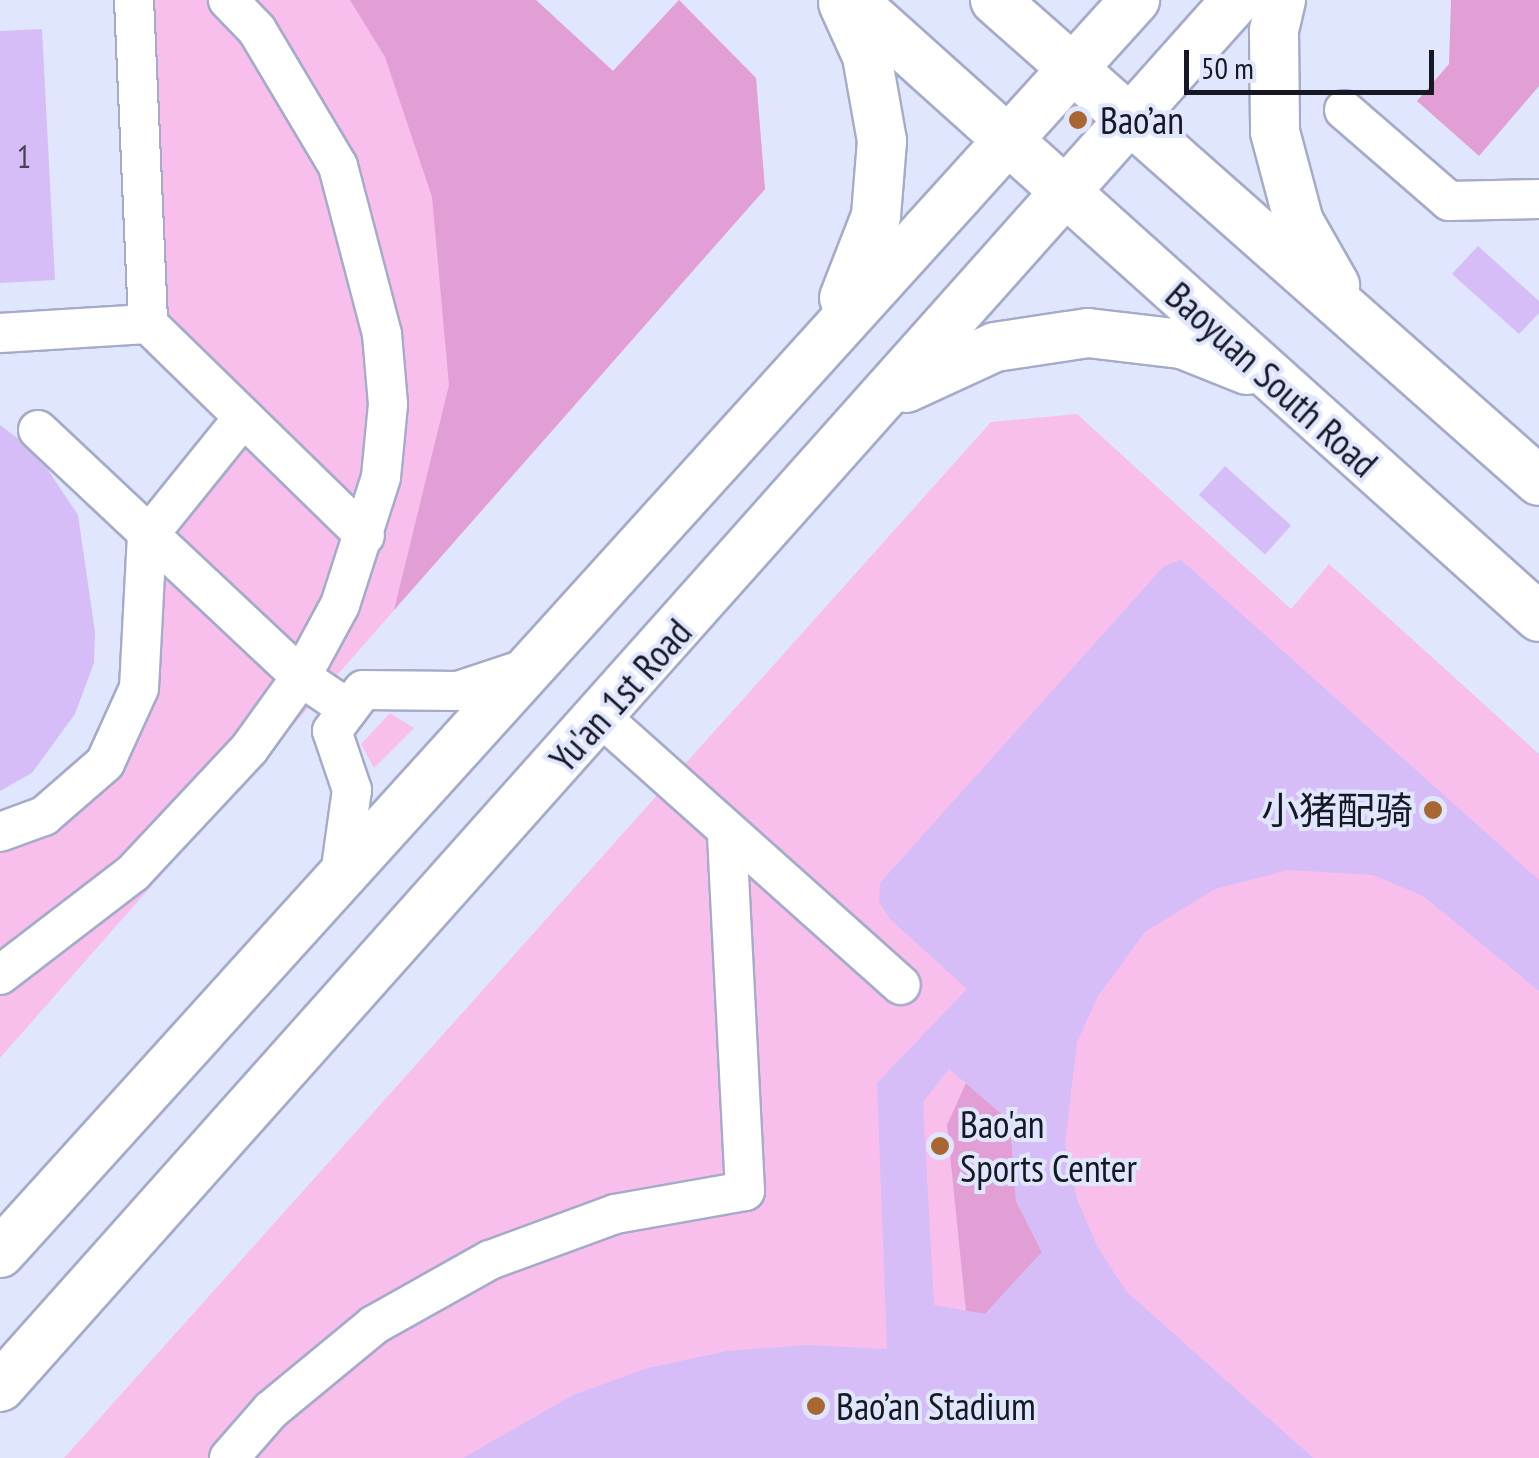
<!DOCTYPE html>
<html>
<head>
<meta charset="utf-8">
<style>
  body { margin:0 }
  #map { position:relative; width:1539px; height:1458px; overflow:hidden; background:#e1e6ff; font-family:"PT Sans Narrow","Noto Sans SC",sans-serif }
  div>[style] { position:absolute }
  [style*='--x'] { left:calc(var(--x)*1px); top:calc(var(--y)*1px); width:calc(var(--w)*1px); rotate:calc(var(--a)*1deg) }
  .green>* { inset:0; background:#f8bfed }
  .forest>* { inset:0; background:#e19fd5 }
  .building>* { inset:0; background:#d6bdf7; transform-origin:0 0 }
  .roads { filter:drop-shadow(2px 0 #a5abc8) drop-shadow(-2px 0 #a5abc8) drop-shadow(0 2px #a5abc8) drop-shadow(0 -2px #a5abc8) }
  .minor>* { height:38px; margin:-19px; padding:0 19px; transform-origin:19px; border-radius:19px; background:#fff }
  .major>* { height:48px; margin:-24px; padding:0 24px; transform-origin:24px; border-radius:24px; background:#fff }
  .dots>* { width:28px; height:28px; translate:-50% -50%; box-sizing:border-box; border:5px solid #e1e6ff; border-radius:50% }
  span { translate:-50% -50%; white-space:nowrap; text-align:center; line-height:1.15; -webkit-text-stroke:8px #e1e6ff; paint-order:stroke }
  .number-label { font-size:32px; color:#464158 }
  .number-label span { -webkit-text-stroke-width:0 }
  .poi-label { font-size:38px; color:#161823 }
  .left { translate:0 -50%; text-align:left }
  .right { translate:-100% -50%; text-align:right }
  .street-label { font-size:38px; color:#161823 }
  .scale { position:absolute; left:1184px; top:50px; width:250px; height:45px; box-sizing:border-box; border:5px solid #161823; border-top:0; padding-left:12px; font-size:30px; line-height:35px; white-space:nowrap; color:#161823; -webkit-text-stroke:8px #e1e6ff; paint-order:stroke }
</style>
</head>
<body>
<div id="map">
  <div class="green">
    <i style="clip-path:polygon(134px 0,536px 0,613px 71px,679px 0,756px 78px,765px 189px,0 1058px,0 832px,127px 725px,147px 537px,243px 418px,148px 324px)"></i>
    <i style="clip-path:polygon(1077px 414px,1291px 609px,1329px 564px,1539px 754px,1539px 1458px,64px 1458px,991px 422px)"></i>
    <i style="clip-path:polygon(390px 713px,414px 728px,374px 768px,361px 744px)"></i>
  </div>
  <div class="forest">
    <i style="clip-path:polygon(350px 0,536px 0,613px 71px,679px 0,756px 78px,765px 189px,394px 610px,449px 385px,432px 197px,385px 57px)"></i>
    <i style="clip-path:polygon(1451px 0,1539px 0,1539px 86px,1479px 156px,1417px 101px,1449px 64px)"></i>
    <i style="clip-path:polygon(966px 1083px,1010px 1121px,1016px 1201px,1042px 1252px,985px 1314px,966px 1311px,947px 1125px)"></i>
  </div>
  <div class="building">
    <i style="clip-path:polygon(42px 29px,55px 280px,0 283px,0 31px)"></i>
    <i style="clip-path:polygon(1478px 246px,1539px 301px,1539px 313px,1519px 334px,1452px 274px)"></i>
    <i style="clip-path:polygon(0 425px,36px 452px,78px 515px,95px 632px,94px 663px,75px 714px,32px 773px,0 791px)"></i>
    <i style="left:1225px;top:466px;width:89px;height:39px;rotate:42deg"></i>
    <i style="clip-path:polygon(evenodd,1181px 560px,1539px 880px,1539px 991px,1423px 896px,1373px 875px,1288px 870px,1215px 889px,1145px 932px,1098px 996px,1077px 1042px,1065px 1144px,1077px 1199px,1098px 1248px,1126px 1291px,1313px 1458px,463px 1458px,573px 1395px,648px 1368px,727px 1351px,807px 1345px,887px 1349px,877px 1083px,967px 989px,890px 919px,879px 902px,880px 883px,1164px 566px,1181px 560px,949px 1069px,1010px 1121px,1016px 1201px,1042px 1252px,985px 1314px,934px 1305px,923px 1102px,949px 1069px)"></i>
  </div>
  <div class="roads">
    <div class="minor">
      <i style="--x:134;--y:0;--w:324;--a:87.5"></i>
      <i style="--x:1344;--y:110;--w:139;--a:40.9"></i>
      <i style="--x:1449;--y:201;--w:90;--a:-1.3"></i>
      <i style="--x:0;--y:333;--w:148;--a:-3.5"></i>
      <i style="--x:148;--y:324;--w:303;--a:44.3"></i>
      <i style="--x:38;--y:430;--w:361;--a:43.2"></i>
      <i style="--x:301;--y:677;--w:55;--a:34"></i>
      <i style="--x:601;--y:717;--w:402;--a:41.8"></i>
      <i style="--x:0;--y:832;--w:47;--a:-20"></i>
      <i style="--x:44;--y:816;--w:81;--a:-41"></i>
      <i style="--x:105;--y:763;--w:82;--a:-65.6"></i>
      <i style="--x:139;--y:688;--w:151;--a:-87"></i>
      <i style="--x:147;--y:537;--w:153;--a:-51.1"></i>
      <i style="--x:340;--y:875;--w:86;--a:-82"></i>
      <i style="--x:352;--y:790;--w:62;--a:-108.7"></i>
      <i style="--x:332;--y:731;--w:51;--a:-52.9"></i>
      <i style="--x:363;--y:690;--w:95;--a:0.6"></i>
      <i style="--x:458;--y:691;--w:73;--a:-18.4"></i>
      <i style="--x:0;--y:975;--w:168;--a:-37.5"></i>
      <i style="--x:133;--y:873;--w:170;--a:-46.9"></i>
      <i style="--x:249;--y:749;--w:89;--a:-54.2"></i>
      <i style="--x:301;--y:677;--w:82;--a:-61.6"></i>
      <i style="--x:340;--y:605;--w:134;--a:-72.2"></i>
      <i style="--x:381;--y:477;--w:73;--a:-84.5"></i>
      <i style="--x:388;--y:404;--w:70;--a:-94.9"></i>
      <i style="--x:382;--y:334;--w:174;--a:-104.7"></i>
      <i style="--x:338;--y:166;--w:158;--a:-120.8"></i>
      <i style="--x:257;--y:30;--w:42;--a:-134"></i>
      <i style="--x:229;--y:1458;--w:64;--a:-48.8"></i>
      <i style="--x:271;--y:1410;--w:134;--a:-39.5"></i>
      <i style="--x:374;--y:1325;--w:133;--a:-29.3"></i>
      <i style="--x:490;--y:1260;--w:133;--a:-20.2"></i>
      <i style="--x:615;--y:1214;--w:132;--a:-10"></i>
      <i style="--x:745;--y:1191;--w:360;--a:-92.9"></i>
    </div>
    <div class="major">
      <i style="--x:852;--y:0;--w:923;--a:41.93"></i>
      <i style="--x:995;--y:0;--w:726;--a:41.48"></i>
      <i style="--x:1281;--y:0;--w:32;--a:103"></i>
      <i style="--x:1274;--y:31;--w:101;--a:89.4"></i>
      <i style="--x:1275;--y:132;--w:93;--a:75.1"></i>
      <i style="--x:1299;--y:222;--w:73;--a:60.3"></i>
      <i style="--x:843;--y:3;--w:58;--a:65.6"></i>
      <i style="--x:867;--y:56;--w:86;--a:80"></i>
      <i style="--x:882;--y:141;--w:75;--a:94.6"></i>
      <i style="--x:876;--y:216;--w:88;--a:111.3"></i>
      <i style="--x:906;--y:388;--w:98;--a:-24.7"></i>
      <i style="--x:995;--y:347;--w:94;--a:-8.6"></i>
      <i style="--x:1088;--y:333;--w:95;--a:6.7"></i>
      <i style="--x:1182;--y:344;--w:70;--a:21.8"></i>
      <i style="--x:0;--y:1253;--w:1691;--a:-47.83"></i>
      <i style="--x:0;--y:1387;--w:1858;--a:-48.29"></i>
    </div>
  </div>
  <div class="dots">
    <i style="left:1078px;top:120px;background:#a86731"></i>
    <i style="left:1433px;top:810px;background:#a86731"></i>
    <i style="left:940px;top:1146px;background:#a86731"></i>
    <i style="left:816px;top:1406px;background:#a86731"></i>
  </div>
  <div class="number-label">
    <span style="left:24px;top:156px">1</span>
  </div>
  <div class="poi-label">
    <span class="left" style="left:1100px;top:120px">Bao’an</span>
    <span class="right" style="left:1413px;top:810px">小猪配骑</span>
    <span class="left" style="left:960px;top:1146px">Bao'an<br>Sports Center</span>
    <span class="left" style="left:836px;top:1406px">Bao’an Stadium</span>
  </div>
  <div class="street-label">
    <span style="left:1272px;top:379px;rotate:42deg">Baoyuan South Road</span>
    <span style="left:620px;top:695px;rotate:-48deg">Yu'an 1st Road</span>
  </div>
  <div class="scale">50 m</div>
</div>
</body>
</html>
